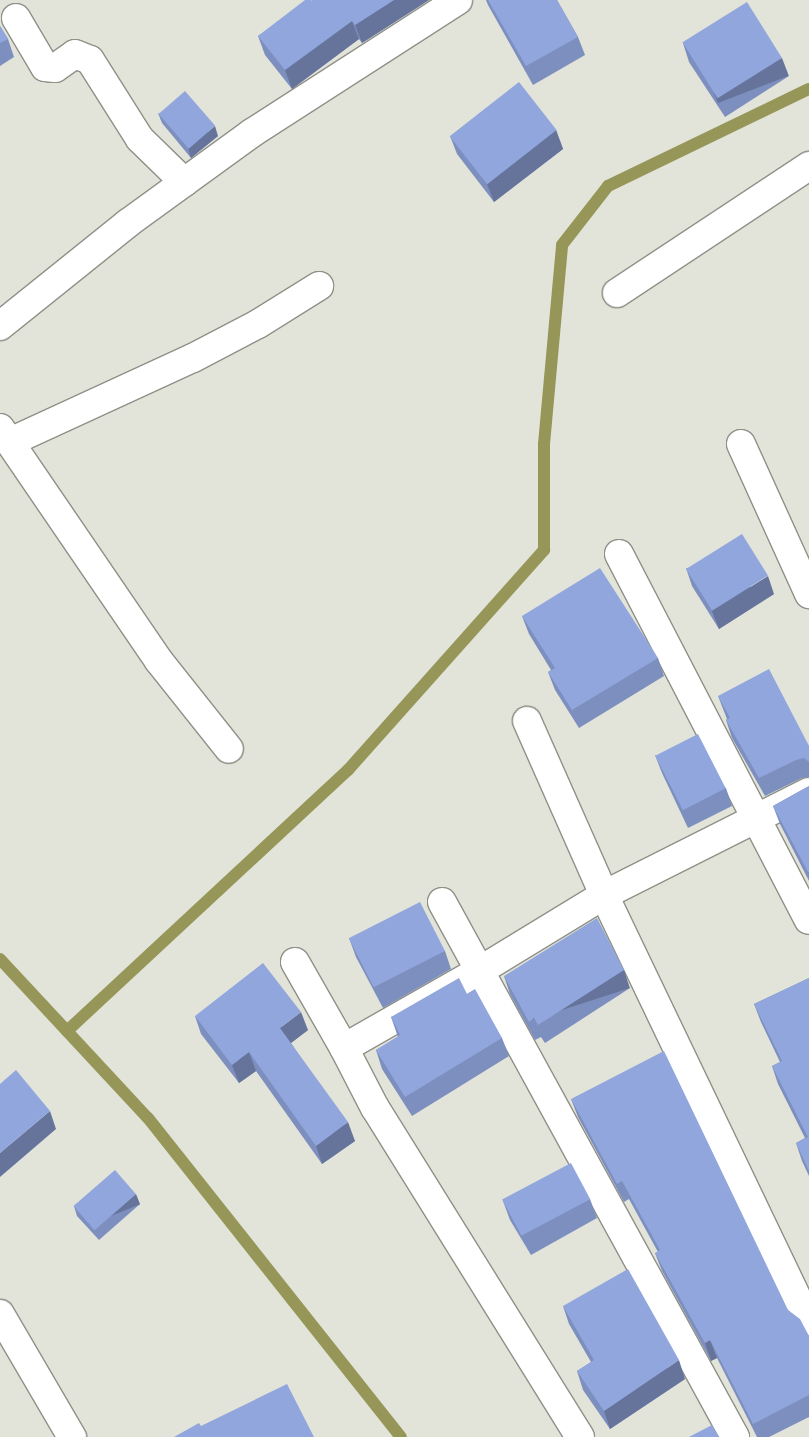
<!DOCTYPE html>
<html>
<head>
<meta charset="utf-8">
<style>
  body { margin:0 }
  #map { position:relative; width:809px; height:1437px; overflow:hidden; background:#e2e3d9; font-family:"DM Sans",sans-serif }
  div>[style] { position:absolute }
  [style*='--x'] { left:calc(var(--x)*1px); top:calc(var(--y)*1px); width:calc(var(--w)*1px); rotate:calc(var(--a)*1deg) }
  .stream>* { height:12px; margin:-6px; padding:0 6px; transform-origin:6px; border-radius:6px; background:#969658 }
  .roads { filter:drop-shadow(1px 0 #8f9087) drop-shadow(-1px 0 #8f9087) drop-shadow(0 1px #8f9087) drop-shadow(0 -1px #8f9087) }
  .street>* { height:28px; margin:-14px; padding:0 14px; transform-origin:14px; border-radius:14px; background:#fff }
  .wall>* { inset:0; background:#7d8fbe }
  .shaded-wall>* { inset:0; background:#66749b; transform-origin:0 0 }
  .building>* { inset:0; background:#91a6dd; transform-origin:0 0 }
  span { translate:-50% -50%; white-space:nowrap; text-align:center; line-height:1.15; -webkit-text-stroke:4.5px #eff0e6; paint-order:stroke }
</style>
</head>
<body>
<div id="map">
  <div class="stream">
    <i style="--x:0;--y:959;--w:217;--a:47.1"></i>
    <i style="--x:148;--y:1118;--w:407;--a:51.6"></i>
    <i style="--x:67;--y:1031;--w:384;--a:-42.9"></i>
    <i style="--x:348;--y:770;--w:295;--a:-48.3"></i>
    <i style="--x:544;--y:550;--w:106;--a:-90"></i>
    <i style="--x:544;--y:444;--w:200;--a:-84.8"></i>
    <i style="--x:562;--y:245;--w:75;--a:-52.1"></i>
    <i style="--x:608;--y:186;--w:223;--a:-25.8"></i>
  </div>
  <div class="roads">
    <div class="street">
      <i style="--x:16;--y:18;--w:57;--a:59.4"></i>
      <i style="--x:45;--y:67;--w:10;--a:6"></i>
      <i style="--x:55;--y:68;--w:24;--a:-35"></i>
      <i style="--x:75;--y:54;--w:16;--a:22"></i>
      <i style="--x:90;--y:60;--w:93;--a:57.7"></i>
      <i style="--x:140;--y:139;--w:62;--a:44.3"></i>
      <i style="--x:617;--y:293;--w:230;--a:-33.5"></i>
      <i style="--x:0;--y:326;--w:164;--a:-38.8"></i>
      <i style="--x:128;--y:223;--w:153;--a:-36"></i>
      <i style="--x:252;--y:133;--w:245;--a:-32.8"></i>
      <i style="--x:0;--y:428;--w:282;--a:55.7"></i>
      <i style="--x:159;--y:661;--w:112;--a:51.5"></i>
      <i style="--x:10;--y:442;--w:201;--a:-24.7"></i>
      <i style="--x:193;--y:358;--w:73;--a:-27.6"></i>
      <i style="--x:258;--y:324;--w:72;--a:-31.9"></i>
      <i style="--x:741;--y:444;--w:165;--a:65.6"></i>
      <i style="--x:619;--y:554;--w:412;--a:62.6"></i>
      <i style="--x:527;--y:721;--w:190;--a:66.1"></i>
      <i style="--x:604;--y:895;--w:474;--a:64.4"></i>
      <i style="--x:442;--y:902;--w:610;--a:61.29"></i>
      <i style="--x:295;--y:962;--w:99;--a:60.3"></i>
      <i style="--x:0;--y:1314;--w:143;--a:59.7"></i>
      <i style="--x:580;--y:1437;--w:388;--a:-121.9"></i>
      <i style="--x:375;--y:1108;--w:68;--a:-117.3"></i>
      <i style="--x:344;--y:1048;--w:158;--a:-29.7"></i>
      <i style="--x:481;--y:970;--w:144;--a:-31.4"></i>
      <i style="--x:604;--y:895;--w:229;--a:-26.7"></i>
    </div>
  </div>
  <div class="wall">
    <i style="clip-path:polygon(313px 0,429px 0,362px 43px,359px 39px,292px 89px,265px 55px,258px 36px)"></i>
    <i style="clip-path:polygon(486px 0,557px 0,578px 37px,585px 55px,533px 85px,488px 5px)"></i>
    <i style="clip-path:polygon(0 26px,8px 39px,14px 57px,0 66px)"></i>
    <i style="clip-path:polygon(683px 43px,789px 76px,725px 117px,689px 62px)"></i>
    <i style="clip-path:polygon(158px 113px,218px 136px,191px 158px,162px 123px)"></i>
    <i style="clip-path:polygon(556px 130px,563px 149px,494px 202px,457px 154px,450px 136px)"></i>
    <i style="clip-path:polygon(686px 568px,774px 594px,719px 629px,692px 586px)"></i>
    <i style="clip-path:polygon(522px 616px,658px 658px,664px 676px,579px 728px,555px 690px,548px 672px,551px 670px,529px 634px)"></i>
    <i style="clip-path:polygon(718px 696px,809px 746px,809px 777px,802px 778px,765px 796px,732px 738px,726px 720px,727px 719px)"></i>
    <i style="clip-path:polygon(655px 755px,726px 788px,732px 806px,688px 828px,662px 773px)"></i>
    <i style="clip-path:polygon(809px 786px,809px 881px,780px 824px,773px 806px)"></i>
    <i style="clip-path:polygon(349px 938px,445px 951px,451px 969px,383px 1008px,356px 957px)"></i>
    <i style="clip-path:polygon(504px 976px,630px 988px,545px 1043px,541px 1037px,535px 1040px,510px 994px)"></i>
    <i style="clip-path:polygon(809px 978px,809px 1176px,802px 1161px,796px 1143px,805px 1138px,778px 1084px,772px 1066px,780px 1062px,761px 1022px,754px 1004px)"></i>
    <i style="clip-path:polygon(467px 994px,502px 1038px,509px 1056px,412px 1116px,382px 1069px,376px 1050px,398px 1037px,391px 1017px)"></i>
    <i style="clip-path:polygon(195px 1016px,308px 1030px,291px 1043px,355px 1141px,322px 1164px,256px 1071px,239px 1083px,201px 1034px)"></i>
    <i style="clip-path:polygon(571px 1099px,788px 1310px,809px 1336px,809px 1417px,769px 1437px,757px 1437px,717px 1358px,711px 1361px,662px 1271px,655px 1253px,658px 1252px,629px 1199px,624px 1202px,578px 1117px)"></i>
    <i style="clip-path:polygon(590px 1199px,597px 1218px,531px 1255px,510px 1220px,503px 1201px)"></i>
    <i style="clip-path:polygon(140px 1204px,99px 1240px,77px 1216px,74px 1206px)"></i>
    <i style="clip-path:polygon(563px 1306px,685px 1379px,610px 1429px,583px 1390px,577px 1371px,591px 1362px,569px 1324px)"></i>
  </div>
  <div class="shaded-wall">
    <i style="clip-path:polygon(394px 0,429px 0,362px 43px,355px 25px)"></i>
    <i style="clip-path:polygon(352px 21px,359px 39px,292px 89px,285px 70px)"></i>
    <i style="left:782px;top:58px;width:19px;height:76px;rotate:69deg"></i>
    <i style="clip-path:polygon(215px 126px,218px 136px,191px 158px,188px 148px)"></i>
    <i style="clip-path:polygon(556px 130px,563px 149px,494px 202px,487px 184px)"></i>
    <i style="clip-path:polygon(768px 576px,774px 594px,719px 629px,712px 611px)"></i>
    <i style="left:624px;top:970px;width:19px;height:102px;rotate:72deg"></i>
    <i style="clip-path:polygon(301px 1012px,308px 1030px,287px 1046px,280px 1028px)"></i>
    <i style="clip-path:polygon(249px 1052px,256px 1071px,239px 1083px,232px 1065px)"></i>
    <i style="clip-path:polygon(50px 1111px,56px 1129px,0 1177px,0 1153px)"></i>
    <i style="clip-path:polygon(348px 1122px,355px 1141px,322px 1164px,316px 1146px)"></i>
    <i style="left:136px;top:1194px;width:11px;height:55px;rotate:68deg"></i>
    <i style="clip-path:polygon(710px 1340px,717px 1358px,711px 1361px,705px 1343px)"></i>
    <i style="clip-path:polygon(679px 1360px,685px 1379px,610px 1429px,604px 1411px)"></i>
  </div>
  <div class="building">
    <i style="clip-path:polygon(305px 0,311px 0,312px 1px,313px 0,394px 0,355px 25px,352px 21px,285px 70px,258px 36px)"></i>
    <i style="clip-path:polygon(488px 0,557px 0,578px 37px,526px 66px)"></i>
    <i style="left:747px;top:2px;width:66px;height:76px;rotate:58deg"></i>
    <i style="clip-path:polygon(0 26px,8px 39px,0 43px)"></i>
    <i style="left:519px;top:82px;width:61px;height:88px;rotate:52deg"></i>
    <i style="left:185px;top:91px;width:46px;height:35px;rotate:49deg"></i>
    <i style="left:742px;top:534px;width:49px;height:66px;rotate:58deg"></i>
    <i style="clip-path:polygon(600px 568px,658px 658px,572px 710px,548px 672px,555px 668px,522px 616px)"></i>
    <i style="clip-path:polygon(769px 669px,809px 746px,809px 762px,804px 758px,796px 760px,759px 778px,726px 720px,730px 718px,718px 696px)"></i>
    <i style="left:698px;top:734px;width:61px;height:48px;rotate:63deg"></i>
    <i style="clip-path:polygon(809px 786px,809px 872px,808px 872px,773px 806px)"></i>
    <i style="left:420px;top:902px;width:55px;height:80px;rotate:63deg"></i>
    <i style="clip-path:polygon(597px 918px,624px 970px,538px 1025px,534px 1018px,529px 1022px,504px 976px)"></i>
    <i style="clip-path:polygon(263px 963px,301px 1012px,280px 1028px,348px 1122px,316px 1146px,249px 1052px,232px 1065px,195px 1016px)"></i>
    <i style="clip-path:polygon(459px 978px,467px 994px,475px 989px,502px 1038px,405px 1097px,376px 1050px,400px 1035px,391px 1017px)"></i>
    <i style="clip-path:polygon(809px 978px,809px 1171px,796px 1143px,808px 1137px,772px 1066px,782px 1061px,754px 1004px)"></i>
    <i style="clip-path:polygon(664px 1051px,788px 1310px,800px 1319px,809px 1336px,809px 1395px,753px 1424px,710px 1340px,705px 1343px,655px 1253px,660px 1250px,622px 1181px,617px 1184px,571px 1099px)"></i>
    <i style="clip-path:polygon(16px 1070px,50px 1111px,0 1153px,0 1084px)"></i>
    <i style="left:571px;top:1163px;width:41px;height:78px;rotate:62deg"></i>
    <i style="left:115px;top:1170px;width:32px;height:55px;rotate:49deg"></i>
    <i style="clip-path:polygon(628px 1269px,679px 1360px,604px 1411px,577px 1371px,594px 1360px,563px 1306px)"></i>
    <i style="clip-path:polygon(287px 1384px,314px 1437px,174px 1437px,199px 1423px,201px 1426px)"></i>
    <i style="clip-path:polygon(712px 1425px,719px 1437px,689px 1437px)"></i>
  </div>
</div>
</body>
</html>
